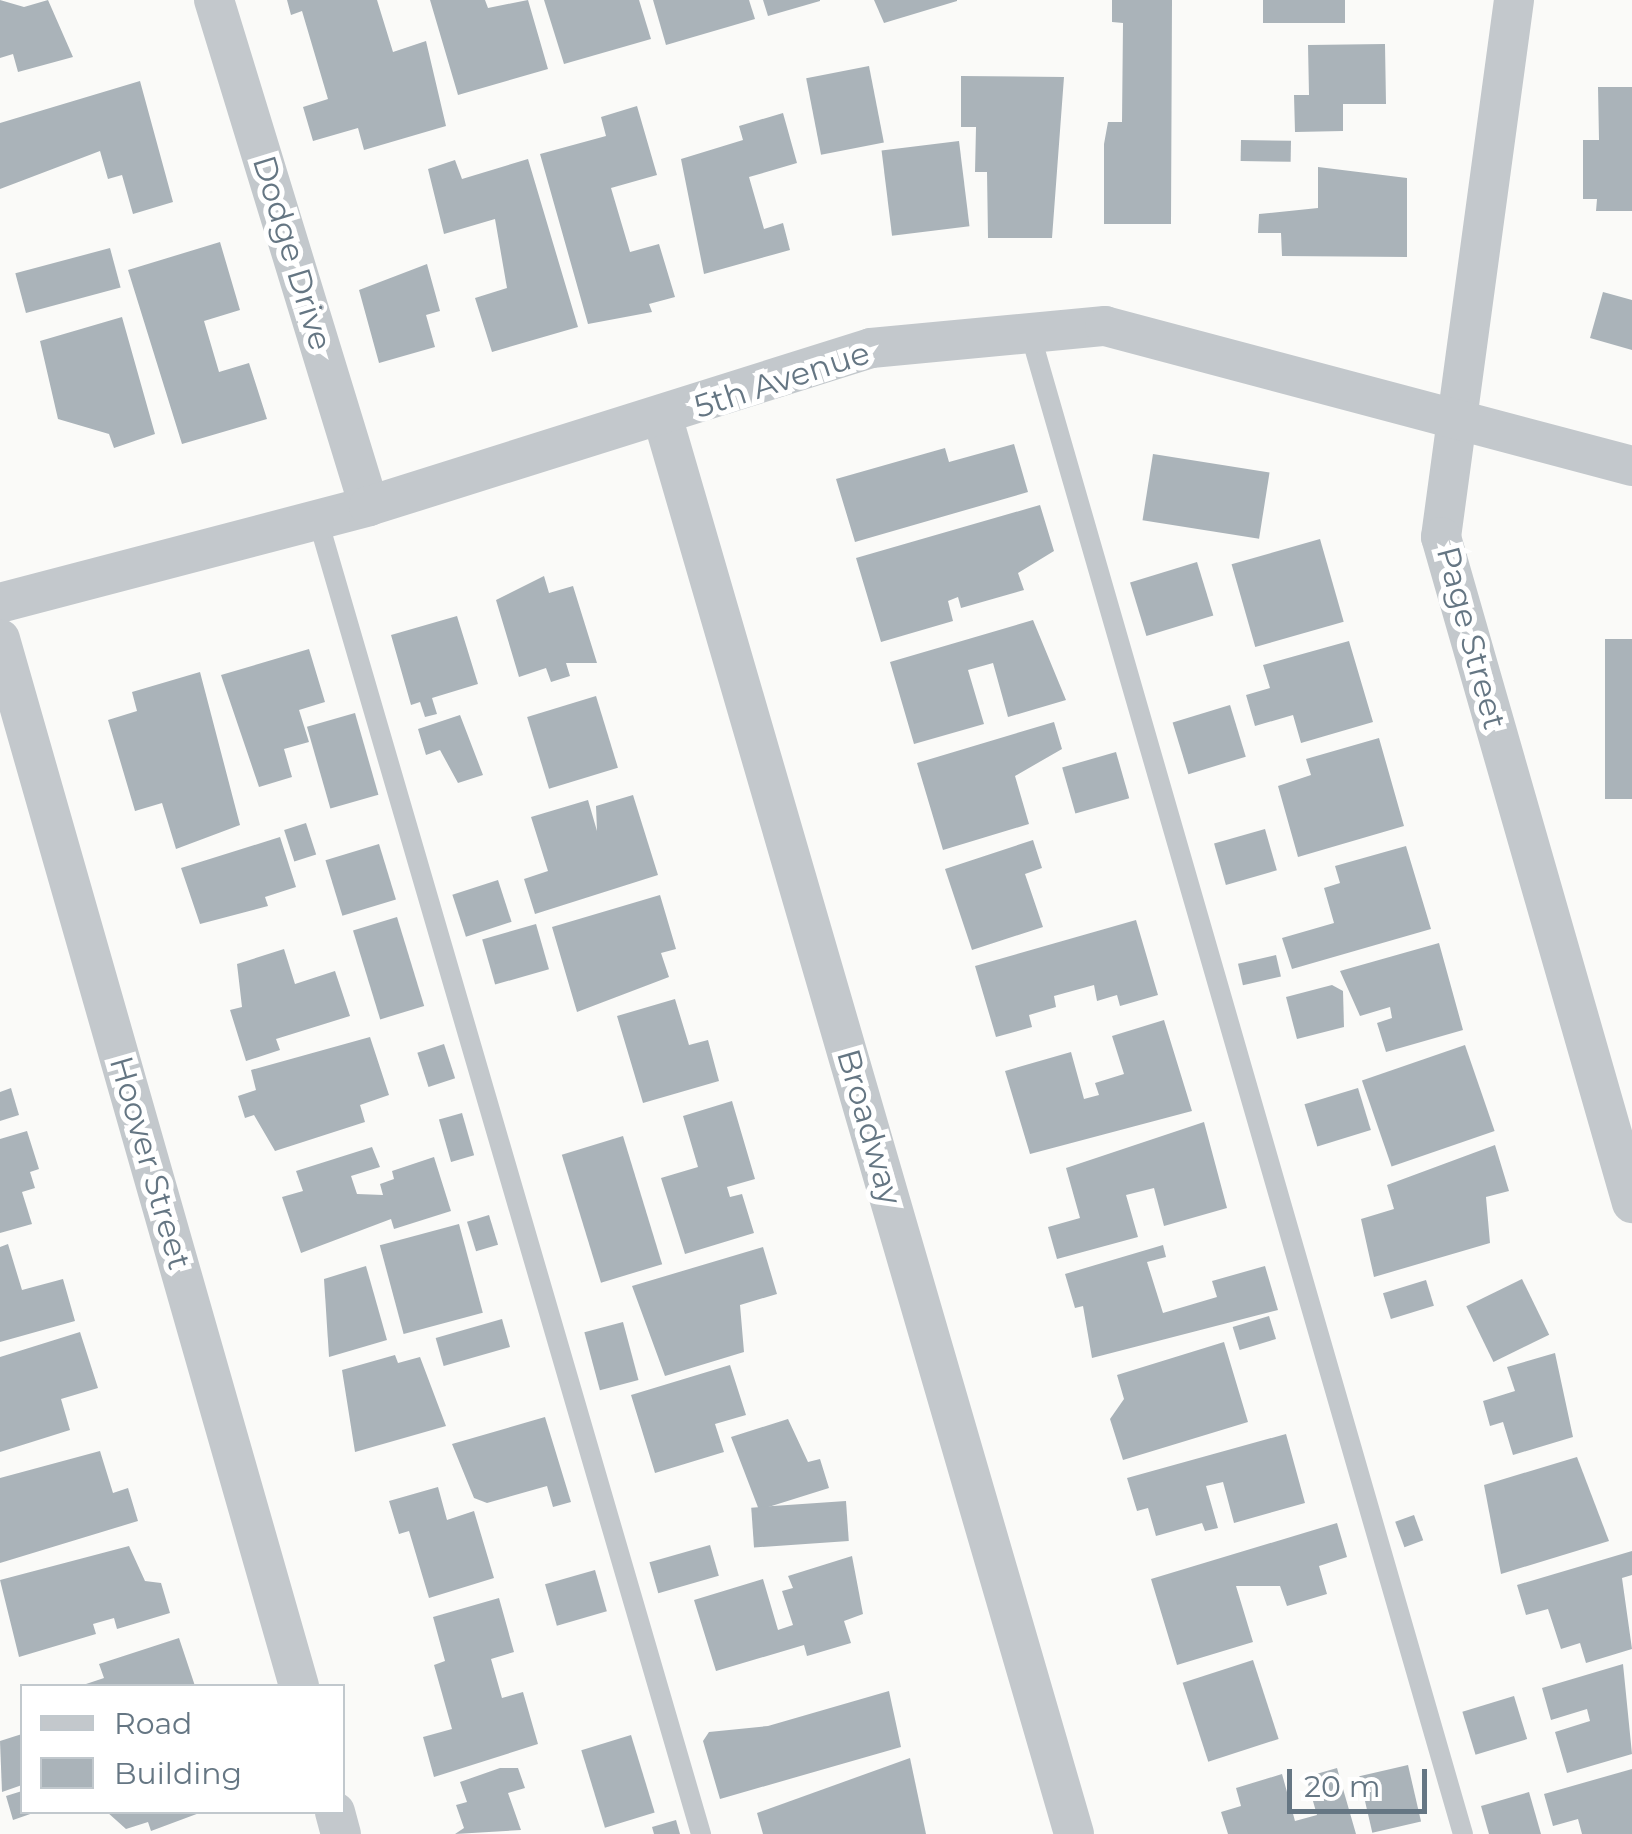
<!DOCTYPE html>
<html>
<head>
<meta charset="utf-8">
<style>
  body { margin:0 }
  #map { position:relative; width:1632px; height:1834px; overflow:hidden; background:#fafaf8; font-family:Montserrat,sans-serif }
  div>[style] { position:absolute }
  [style*='--x'] { left:calc(var(--x)*1px); top:calc(var(--y)*1px); width:calc(var(--w)*1px); rotate:calc(var(--a)*1deg) }
  .building>* { inset:0; background:#aab3b9; transform-origin:0 0 }
  .lane>* { height:20px; margin:-10px; padding:0 10px; transform-origin:10px; border-radius:10px; background:#c3c8cc }
  .street>* { height:40px; margin:-20px; padding:0 20px; transform-origin:20px; border-radius:20px; background:#c3c8cc }
  span { translate:-50% -50%; white-space:nowrap; text-align:center; line-height:1.15; -webkit-text-stroke:10px #fff; paint-order:stroke }
  .street-label { font-size:32px; color:#657683 }
  .legend { position:absolute; left:20px; top:1684px; width:325px; height:130px; box-sizing:border-box; background:#fff; border:2px solid #c1c8cd; margin:0; padding:12px 18px; list-style:none; font-size:30px; color:#657683 }
  .legend li { display:flex; align-items:center; gap:20px; height:50px }
  .legend b { width:50px; border:2px solid #c1c8cd }
  .scale { position:absolute; left:1287px; top:1769px; width:140px; height:45px; box-sizing:border-box; border:5px solid #657683; border-top:0; padding-left:12px; font-size:30px; line-height:35px; white-space:nowrap; color:#657683; -webkit-text-stroke:8px #fff; paint-order:stroke }
</style>
</head>
<body>
<div id="map">
  <div class="building">
    <i style="clip-path:polygon(0 0,24px 7px,48px 0,73px 57px,18px 72px,13px 54px,0 58px)"></i>
    <i style="clip-path:polygon(287px 0,377px 0,393px 52px,426px 41px,446px 126px,364px 150px,358px 128px,313px 141px,303px 107px,328px 99px,302px 11px,291px 15px)"></i>
    <i style="clip-path:polygon(430px 0,485px 0,488px 8px,528px 0,548px 69px,458px 95px)"></i>
    <i style="clip-path:polygon(544px 0,639px 0,651px 39px,564px 64px)"></i>
    <i style="clip-path:polygon(653px 0,749px 0,755px 19px,666px 45px)"></i>
    <i style="clip-path:polygon(763px 0,820px 0,820px 1px,768px 16px)"></i>
    <i style="clip-path:polygon(874px 0,957px 0,957px 1px,884px 23px)"></i>
    <i style="clip-path:polygon(1112px 0,1172px 0,1171px 224px,1104px 224px,1104px 144px,1108px 122px,1122px 122px,1123px 23px,1112px 22px)"></i>
    <i style="left:1263px;top:0;width:82px;height:23px"></i>
    <i style="clip-path:polygon(1385px 44px,1386px 104px,1343px 104px,1343px 131px,1295px 132px,1294px 95px,1309px 95px,1308px 45px)"></i>
    <i style="left:869px;top:66px;width:78px;height:64px;rotate:79deg"></i>
    <i style="clip-path:polygon(961px 76px,1064px 77px,1052px 238px,988px 238px,987px 172px,975px 172px,976px 127px,961px 127px)"></i>
    <i style="clip-path:polygon(140px 81px,173px 202px,133px 214px,122px 175px,108px 179px,100px 151px,0 189px,0 123px)"></i>
    <i style="clip-path:polygon(1598px 87px,1632px 87px,1632px 211px,1596px 211px,1597px 199px,1583px 199px,1583px 140px,1599px 140px)"></i>
    <i style="clip-path:polygon(637px 106px,657px 175px,611px 188px,630px 252px,659px 244px,675px 297px,649px 304px,652px 312px,588px 324px,540px 154px,606px 136px,601px 117px)"></i>
    <i style="clip-path:polygon(783px 113px,797px 163px,749px 177px,764px 229px,783px 223px,790px 250px,704px 274px,681px 159px,743px 140px,739px 126px)"></i>
    <i style="left:1241px;top:140px;width:50px;height:21px;rotate:1deg"></i>
    <i style="left:959px;top:141px;width:86px;height:78px;rotate:83deg"></i>
    <i style="clip-path:polygon(528px 159px,578px 327px,492px 352px,475px 298px,507px 288px,495px 219px,444px 234px,428px 169px,455px 160px,462px 179px)"></i>
    <i style="clip-path:polygon(1318px 167px,1407px 178px,1407px 257px,1282px 256px,1281px 233px,1258px 233px,1259px 214px,1318px 208px)"></i>
    <i style="clip-path:polygon(220px 242px,240px 310px,204px 321px,219px 372px,249px 363px,267px 419px,182px 444px,128px 270px)"></i>
    <i style="left:110px;top:248px;width:41px;height:98px;rotate:75deg"></i>
    <i style="clip-path:polygon(427px 264px,440px 311px,426px 315px,435px 347px,379px 363px,359px 290px)"></i>
    <i style="clip-path:polygon(1603px 292px,1632px 300px,1632px 350px,1590px 338px)"></i>
    <i style="clip-path:polygon(122px 317px,155px 434px,114px 448px,109px 434px,58px 419px,40px 341px)"></i>
    <i style="clip-path:polygon(1014px 444px,1028px 492px,855px 542px,836px 479px,945px 448px,949px 462px)"></i>
    <i style="left:1153px;top:454px;width:118px;height:67px;rotate:9deg"></i>
    <i style="clip-path:polygon(1040px 505px,1054px 551px,1018px 573px,1024px 590px,961px 608px,958px 597px,948px 601px,953px 621px,881px 642px,856px 558px)"></i>
    <i style="left:1320px;top:539px;width:86px;height:92px;rotate:74deg"></i>
    <i style="left:1197px;top:562px;width:56px;height:70px;rotate:73deg"></i>
    <i style="clip-path:polygon(544px 576px,549px 593px,573px 586px,597px 663px,566px 663px,570px 676px,551px 682px,546px 668px,519px 677px,496px 600px)"></i>
    <i style="clip-path:polygon(457px 616px,478px 684px,432px 698px,437px 714px,425px 717px,420px 702px,411px 705px,391px 635px)"></i>
    <i style="clip-path:polygon(1033px 620px,1066px 700px,1008px 717px,993px 663px,968px 670px,984px 724px,914px 744px,890px 662px)"></i>
    <i style="left:1605px;top:639px;width:27px;height:160px"></i>
    <i style="clip-path:polygon(1349px 641px,1373px 722px,1301px 743px,1293px 715px,1255px 726px,1246px 695px,1270px 688px,1263px 665px)"></i>
    <i style="clip-path:polygon(309px 649px,325px 702px,299px 710px,309px 742px,284px 749px,292px 777px,259px 787px,221px 675px)"></i>
    <i style="clip-path:polygon(200px 672px,240px 825px,176px 849px,162px 803px,135px 811px,108px 720px,137px 711px,132px 692px)"></i>
    <i style="left:596px;top:696px;width:75px;height:72px;rotate:73deg"></i>
    <i style="left:1230px;top:705px;width:54px;height:60px;rotate:73deg"></i>
    <i style="left:355px;top:713px;width:85px;height:50px;rotate:74deg"></i>
    <i style="clip-path:polygon(460px 715px,483px 775px,458px 783px,440px 750px,426px 755px,418px 729px)"></i>
    <i style="clip-path:polygon(1054px 722px,1062px 749px,1015px 776px,1029px 824px,943px 850px,917px 763px)"></i>
    <i style="clip-path:polygon(1379px 738px,1404px 826px,1298px 857px,1278px 786px,1311px 775px,1306px 759px)"></i>
    <i style="left:1116px;top:752px;width:48px;height:56px;rotate:74deg"></i>
    <i style="clip-path:polygon(633px 795px,658px 875px,535px 914px,524px 879px,548px 871px,531px 817px,588px 800px,597px 831px,596px 806px)"></i>
    <i style="left:306px;top:823px;width:33px;height:23px;rotate:72deg"></i>
    <i style="left:1265px;top:829px;width:43px;height:53px;rotate:74deg"></i>
    <i style="clip-path:polygon(280px 837px,296px 887px,265px 897px,268px 906px,200px 924px,181px 868px)"></i>
    <i style="clip-path:polygon(1033px 840px,1042px 868px,1025px 874px,1043px 927px,972px 950px,945px 869px)"></i>
    <i style="left:379px;top:844px;width:58px;height:56px;rotate:73deg"></i>
    <i style="clip-path:polygon(1406px 846px,1431px 929px,1292px 969px,1282px 938px,1334px 923px,1324px 888px,1340px 883px,1335px 866px)"></i>
    <i style="left:498px;top:880px;width:44px;height:48px;rotate:72deg"></i>
    <i style="clip-path:polygon(660px 895px,676px 949px,661px 953px,669px 977px,577px 1012px,552px 927px)"></i>
    <i style="left:397px;top:917px;width:93px;height:46px;rotate:73deg"></i>
    <i style="clip-path:polygon(1136px 920px,1158px 995px,1120px 1006px,1117px 995px,1097px 1001px,1094px 985px,1054px 996px,1056px 1007px,1029px 1015px,1032px 1027px,996px 1037px,975px 966px)"></i>
    <i style="left:536px;top:924px;width:47px;height:56px;rotate:74deg"></i>
    <i style="clip-path:polygon(1439px 943px,1463px 1030px,1386px 1052px,1377px 1023px,1392px 1018px,1390px 1007px,1360px 1016px,1340px 971px)"></i>
    <i style="clip-path:polygon(284px 949px,295px 984px,335px 971px,350px 1016px,276px 1039px,280px 1050px,246px 1061px,230px 1010px,242px 1007px,237px 964px)"></i>
    <i style="left:1276px;top:955px;width:22px;height:39px;rotate:77deg"></i>
    <i style="clip-path:polygon(1332px 985px,1343px 991px,1344px 1027px,1297px 1039px,1286px 997px)"></i>
    <i style="clip-path:polygon(675px 999px,689px 1045px,708px 1040px,719px 1081px,643px 1103px,617px 1016px)"></i>
    <i style="clip-path:polygon(1164px 1020px,1192px 1111px,1030px 1154px,1005px 1071px,1071px 1052px,1084px 1099px,1099px 1095px,1095px 1083px,1124px 1074px,1112px 1036px)"></i>
    <i style="clip-path:polygon(370px 1037px,389px 1095px,360px 1105px,365px 1122px,275px 1151px,254px 1115px,245px 1118px,238px 1096px,256px 1090px,251px 1070px)"></i>
    <i style="left:444px;top:1044px;width:36px;height:28px;rotate:72deg"></i>
    <i style="left:1465px;top:1045px;width:91px;height:109px;rotate:71deg"></i>
    <i style="clip-path:polygon(11px 1088px,19px 1115px,0 1121px,0 1092px)"></i>
    <i style="left:1358px;top:1088px;width:44px;height:56px;rotate:73deg"></i>
    <i style="clip-path:polygon(732px 1101px,755px 1179px,727px 1187px,730px 1197px,742px 1194px,754px 1233px,685px 1254px,661px 1178px,698px 1167px,683px 1116px)"></i>
    <i style="left:462px;top:1113px;width:44px;height:24px;rotate:74deg"></i>
    <i style="clip-path:polygon(1204px 1122px,1227px 1208px,1164px 1226px,1154px 1188px,1126px 1195px,1138px 1237px,1057px 1259px,1048px 1227px,1080px 1218px,1066px 1168px)"></i>
    <i style="clip-path:polygon(27px 1131px,39px 1169px,30px 1172px,35px 1188px,22px 1192px,32px 1224px,0 1233px,0 1139px)"></i>
    <i style="left:623px;top:1136px;width:134px;height:64px;rotate:73deg"></i>
    <i style="clip-path:polygon(1495px 1145px,1509px 1191px,1486px 1197px,1490px 1243px,1374px 1277px,1361px 1219px,1394px 1209px,1387px 1185px)"></i>
    <i style="clip-path:polygon(372px 1147px,380px 1167px,351px 1176px,357px 1194px,383px 1195px,380px 1184px,394px 1179px,392px 1171px,434px 1157px,451px 1211px,394px 1229px,391px 1219px,301px 1253px,282px 1197px,303px 1191px,296px 1171px)"></i>
    <i style="left:489px;top:1215px;width:31px;height:23px;rotate:73deg"></i>
    <i style="left:459px;top:1224px;width:92px;height:82px;rotate:75deg"></i>
    <i style="clip-path:polygon(8px 1244px,22px 1290px,63px 1279px,75px 1321px,0 1342px,0 1247px)"></i>
    <i style="clip-path:polygon(1163px 1245px,1166px 1257px,1147px 1262px,1163px 1313px,1217px 1297px,1212px 1281px,1265px 1266px,1278px 1310px,1092px 1358px,1083px 1306px,1075px 1308px,1065px 1274px)"></i>
    <i style="clip-path:polygon(763px 1247px,777px 1294px,740px 1305px,744px 1352px,665px 1376px,632px 1286px)"></i>
    <i style="clip-path:polygon(366px 1266px,387px 1340px,329px 1357px,324px 1279px)"></i>
    <i style="left:1522px;top:1279px;width:62px;height:62px;rotate:64deg"></i>
    <i style="left:1426px;top:1280px;width:27px;height:45px;rotate:73deg"></i>
    <i style="left:1269px;top:1316px;width:24px;height:38px;rotate:73deg"></i>
    <i style="left:502px;top:1319px;width:29px;height:69px;rotate:74deg"></i>
    <i style="left:623px;top:1322px;width:60px;height:40px;rotate:75deg"></i>
    <i style="clip-path:polygon(80px 1332px,98px 1388px,61px 1399px,70px 1430px,0 1452px,0 1357px)"></i>
    <i style="clip-path:polygon(1224px 1342px,1248px 1422px,1123px 1460px,1110px 1419px,1124px 1399px,1117px 1375px)"></i>
    <i style="clip-path:polygon(1555px 1353px,1573px 1437px,1513px 1455px,1503px 1422px,1490px 1426px,1483px 1401px,1515px 1391px,1507px 1367px)"></i>
    <i style="clip-path:polygon(395px 1355px,398px 1363px,420px 1357px,446px 1426px,355px 1452px,342px 1370px)"></i>
    <i style="clip-path:polygon(730px 1365px,746px 1415px,715px 1424px,724px 1452px,655px 1473px,631px 1395px)"></i>
    <i style="clip-path:polygon(545px 1417px,571px 1502px,553px 1507px,547px 1486px,487px 1503px,474px 1498px,452px 1444px)"></i>
    <i style="clip-path:polygon(788px 1419px,808px 1462px,820px 1459px,829px 1488px,759px 1510px,731px 1437px)"></i>
    <i style="clip-path:polygon(1286px 1434px,1305px 1503px,1234px 1523px,1223px 1482px,1206px 1486px,1218px 1528px,1205px 1531px,1202px 1523px,1156px 1536px,1148px 1508px,1137px 1511px,1127px 1478px)"></i>
    <i style="clip-path:polygon(100px 1451px,113px 1493px,128px 1488px,138px 1521px,0 1563px,0 1478px)"></i>
    <i style="clip-path:polygon(1577px 1457px,1609px 1541px,1501px 1574px,1484px 1485px)"></i>
    <i style="clip-path:polygon(438px 1487px,447px 1520px,474px 1511px,494px 1578px,429px 1598px,409px 1531px,399px 1534px,389px 1501px)"></i>
    <i style="left:846px;top:1501px;width:40px;height:95px;rotate:86deg"></i>
    <i style="left:1414px;top:1515px;width:27px;height:20px;rotate:70deg"></i>
    <i style="clip-path:polygon(1337px 1523px,1347px 1557px,1319px 1566px,1327px 1594px,1287px 1606px,1280px 1586px,1236px 1586px,1253px 1642px,1177px 1665px,1151px 1579px)"></i>
    <i style="left:710px;top:1545px;width:32px;height:63px;rotate:74deg"></i>
    <i style="clip-path:polygon(129px 1546px,145px 1581px,161px 1583px,170px 1613px,117px 1629px,114px 1618px,93px 1624px,96px 1634px,19px 1657px,0 1580px)"></i>
    <i style="clip-path:polygon(1632px 1551px,1632px 1575px,1622px 1578px,1632px 1649px,1586px 1663px,1580px 1643px,1561px 1649px,1548px 1609px,1526px 1615px,1517px 1585px)"></i>
    <i style="clip-path:polygon(852px 1556px,863px 1614px,844px 1621px,851px 1643px,807px 1656px,804px 1645px,716px 1671px,694px 1600px,763px 1579px,778px 1630px,793px 1625px,782px 1591px,793px 1588px,788px 1576px)"></i>
    <i style="left:595px;top:1570px;width:43px;height:52px;rotate:74deg"></i>
    <i style="clip-path:polygon(499px 1598px,514px 1652px,491px 1659px,502px 1698px,523px 1692px,538px 1744px,434px 1777px,423px 1737px,452px 1729px,434px 1665px,445px 1661px,433px 1617px)"></i>
    <i style="clip-path:polygon(179px 1638px,195px 1686px,80px 1686px,104px 1678px,99px 1664px)"></i>
    <i style="left:1253px;top:1660px;width:83px;height:74px;rotate:72deg"></i>
    <i style="clip-path:polygon(1623px 1664px,1632px 1754px,1567px 1773px,1555px 1732px,1590px 1721px,1587px 1709px,1551px 1720px,1542px 1688px)"></i>
    <i style="clip-path:polygon(889px 1691px,901px 1747px,720px 1799px,703px 1741px,709px 1732px,768px 1726px)"></i>
    <i style="left:1514px;top:1696px;width:45px;height:54px;rotate:73deg"></i>
    <i style="clip-path:polygon(22px 1734px,22px 1785px,2px 1792px,0 1741px)"></i>
    <i style="left:631px;top:1735px;width:81px;height:52px;rotate:73deg"></i>
    <i style="clip-path:polygon(910px 1758px,926px 1834px,763px 1834px,757px 1813px)"></i>
    <i style="left:1408px;top:1765px;width:58px;height:50px;rotate:77deg"></i>
    <i style="clip-path:polygon(500px 1768px,518px 1768px,525px 1788px,508px 1793px,521px 1830px,455px 1834px,464px 1828px,456px 1805px,467px 1802px,460px 1782px)"></i>
    <i style="clip-path:polygon(1337px 1768px,1356px 1834px,1228px 1834px,1221px 1812px,1241px 1806px,1236px 1788px,1282px 1774px,1295px 1821px,1317px 1815px,1306px 1777px)"></i>
    <i style="clip-path:polygon(1632px 1769px,1632px 1834px,1582px 1834px,1578px 1819px,1553px 1826px,1544px 1794px)"></i>
    <i style="clip-path:polygon(22px 1791px,22px 1812px,36px 1812px,13px 1820px,6px 1796px)"></i>
    <i style="clip-path:polygon(1529px 1792px,1541px 1834px,1489px 1834px,1481px 1806px)"></i>
    <i style="clip-path:polygon(107px 1812px,202px 1812px,151px 1831px,148px 1822px,126px 1829px)"></i>
    <i style="clip-path:polygon(676px 1820px,680px 1834px,654px 1834px,652px 1827px)"></i>
  </div>
  <div class="lane">
    <i style="--x:1030;--y:333;--w:1562;--a:73.91"></i>
    <i style="--x:318;--y:520;--w:1369;--a:73.75"></i>
  </div>
  <div class="street">
    <i style="--x:214;--y:0;--w:529;--a:72.97"></i>
    <i style="--x:1514;--y:0;--w:542;--a:97.74"></i>
    <i style="--x:1441;--y:537;--w:693;--a:74"></i>
    <i style="--x:663;--y:419;--w:1473;--a:73.8"></i>
    <i style="--x:0;--y:603;--w:382;--a:-14.7"></i>
    <i style="--x:369;--y:506;--w:526;--a:-17.47"></i>
    <i style="--x:871;--y:348;--w:235;--a:-5.4"></i>
    <i style="--x:1105;--y:326;--w:545;--a:14.88"></i>
    <i style="--x:0;--y:639;--w:1089;--a:74.06"></i>
    <i style="--x:335;--y:1812;--w:23;--a:75"></i>
  </div>
  <div class="street-label">
    <span style="left:292px;top:253px;rotate:73deg">Dodge Drive</span>
    <span style="left:782px;top:380px;rotate:-18deg">5th Avenue</span>
    <span style="left:1471px;top:638px;rotate:75deg">Page Street</span>
    <span style="left:869px;top:1127px;rotate:74deg">Broadway</span>
    <span style="left:150px;top:1163px;rotate:74deg">Hoover Street</span>
  </div>
  <ul class="legend">
  <li><b style="height:12px;background:#c3c8cc"></b>Road</li>
  <li><b style="height:28px;background:#aab3b9"></b>Building</li>
  </ul>
  <div class="scale">20 m</div>
</div>
</body>
</html>
